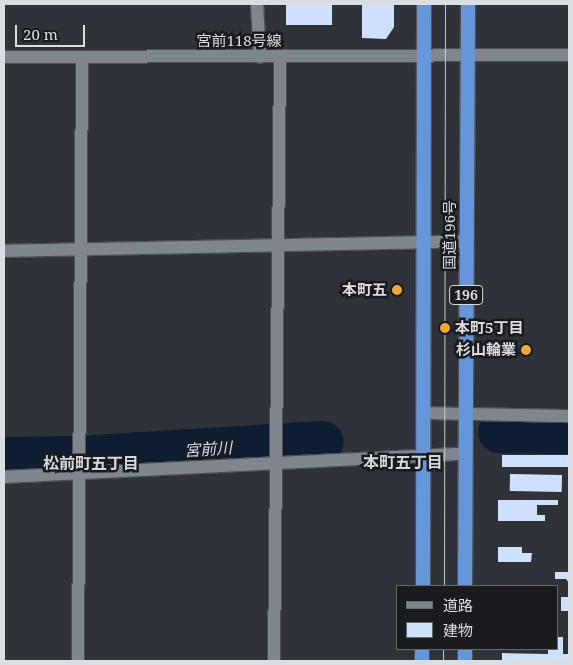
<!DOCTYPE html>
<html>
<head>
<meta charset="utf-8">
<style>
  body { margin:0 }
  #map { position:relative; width:573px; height:665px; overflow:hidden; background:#2f3339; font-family:"Noto Serif","Noto Sans JP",serif }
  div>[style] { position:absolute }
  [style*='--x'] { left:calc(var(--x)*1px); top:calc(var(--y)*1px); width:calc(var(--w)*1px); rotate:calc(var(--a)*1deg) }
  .river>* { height:42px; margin:-21px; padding:0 21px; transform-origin:21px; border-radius:21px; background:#0e1d31 }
  .building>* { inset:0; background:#cde1fd; transform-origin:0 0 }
  .roads { filter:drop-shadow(1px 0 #4e5157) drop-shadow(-1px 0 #4e5157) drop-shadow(0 1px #4e5157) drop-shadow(0 -1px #4e5157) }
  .minor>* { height:12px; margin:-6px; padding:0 6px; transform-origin:6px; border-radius:6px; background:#80868d }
  .tertiary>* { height:12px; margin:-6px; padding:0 6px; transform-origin:6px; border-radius:6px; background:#80868d }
  .trunk>* { height:14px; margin:-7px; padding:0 7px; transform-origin:7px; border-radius:7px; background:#6596d9 }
  .tram>* { height:1px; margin:-0.5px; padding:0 0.5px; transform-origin:0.5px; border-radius:0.5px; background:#c5c8cc }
  .dots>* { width:14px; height:14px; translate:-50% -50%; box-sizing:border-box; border:2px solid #191b1e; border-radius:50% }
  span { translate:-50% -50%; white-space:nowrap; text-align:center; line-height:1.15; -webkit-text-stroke:5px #191b1e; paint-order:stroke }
  .shield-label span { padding:1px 4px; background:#191b1e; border:1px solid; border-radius:4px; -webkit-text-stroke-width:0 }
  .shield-label { font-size:14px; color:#dadde1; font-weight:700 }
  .street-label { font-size:15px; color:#dadde1 }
  .poi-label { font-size:15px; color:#dadde1; font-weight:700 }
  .right { translate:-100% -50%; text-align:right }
  .left { translate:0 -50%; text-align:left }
  .water-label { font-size:16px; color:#c7dbf6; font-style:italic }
  .neighbourhood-label { font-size:16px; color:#d1d7df; font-weight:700 }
  .frame { position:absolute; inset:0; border:5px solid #dadde1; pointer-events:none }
  .legend { position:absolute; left:396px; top:585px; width:162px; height:65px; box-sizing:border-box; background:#191b1e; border:1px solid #66696c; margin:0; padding:6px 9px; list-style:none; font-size:15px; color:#dadde1 }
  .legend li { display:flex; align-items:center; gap:10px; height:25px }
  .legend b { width:25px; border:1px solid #66696c }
  .scale { position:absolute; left:15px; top:25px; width:70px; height:22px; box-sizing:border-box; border:2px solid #dadde1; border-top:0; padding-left:6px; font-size:15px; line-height:18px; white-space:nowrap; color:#dadde1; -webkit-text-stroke:4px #191b1e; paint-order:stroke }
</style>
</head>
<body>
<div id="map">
  <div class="river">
    <i style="--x:499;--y:432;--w:70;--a:0.8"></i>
    <i style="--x:93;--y:456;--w:230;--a:-3.5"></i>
    <i style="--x:4;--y:458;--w:65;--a:-0.9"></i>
  </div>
  <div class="building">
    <i style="left:286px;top:4px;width:46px;height:21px"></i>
    <i style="clip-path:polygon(362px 4px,394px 4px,394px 27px,386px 39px,362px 38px)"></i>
    <i style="left:502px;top:455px;width:67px;height:12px"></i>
    <i style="left:510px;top:474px;width:52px;height:17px;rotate:1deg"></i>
    <i style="clip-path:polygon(498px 500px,558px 500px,558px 505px,537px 505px,537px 515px,545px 515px,545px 521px,498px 521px)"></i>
    <i style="clip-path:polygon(498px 547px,522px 547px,522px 553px,532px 553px,531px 562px,498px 562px)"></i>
    <i style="clip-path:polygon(555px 572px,569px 572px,569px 583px,566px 579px,555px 579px)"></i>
    <i style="left:561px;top:597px;width:8px;height:14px"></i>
    <i style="clip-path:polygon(557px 637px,563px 637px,563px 654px,569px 654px,569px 661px,502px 661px,502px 653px,548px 654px,548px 649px,557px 649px)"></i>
  </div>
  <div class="roads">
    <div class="minor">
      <i style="--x:257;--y:4;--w:53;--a:86.8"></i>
      <i style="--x:4;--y:251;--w:462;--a:-1.2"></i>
      <i style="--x:425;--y:413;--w:144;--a:1.2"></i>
      <i style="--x:4;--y:477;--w:462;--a:-2.9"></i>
      <i style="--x:78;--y:661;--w:604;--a:-89.62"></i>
      <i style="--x:274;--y:661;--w:604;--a:-89.43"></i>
    </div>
    <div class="tertiary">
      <i style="--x:4;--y:57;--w:565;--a:-0.2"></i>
    </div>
    <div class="trunk">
      <i style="--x:423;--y:586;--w:582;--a:-89.9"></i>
      <i style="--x:465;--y:586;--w:582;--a:-89.7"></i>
      <i style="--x:422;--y:661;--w:12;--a:-90"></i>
      <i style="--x:465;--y:661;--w:12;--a:-90"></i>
    </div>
  </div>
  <div class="tram">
    <i style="--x:444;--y:586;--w:582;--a:-89.9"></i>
    <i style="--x:443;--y:661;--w:12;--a:-90"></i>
  </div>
  <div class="dots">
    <i style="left:397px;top:290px;background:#eba939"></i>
    <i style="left:445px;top:328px;background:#eba939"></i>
    <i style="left:526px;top:350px;background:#eba939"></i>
  </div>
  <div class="shield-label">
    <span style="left:466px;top:295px">196</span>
  </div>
  <div class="street-label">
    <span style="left:239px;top:41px">宮前118号線</span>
    <span style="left:450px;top:235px;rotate:-90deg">国道196号</span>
  </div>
  <div class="poi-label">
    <span class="right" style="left:387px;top:290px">本町五</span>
    <span class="left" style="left:455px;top:328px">本町5丁目</span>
    <span class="right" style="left:516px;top:350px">杉山輪業</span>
  </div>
  <div class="water-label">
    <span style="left:208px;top:449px;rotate:-4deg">宮前川</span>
  </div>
  <div class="neighbourhood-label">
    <span style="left:403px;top:462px">本町五丁目</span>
    <span style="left:91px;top:463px">松前町五丁目</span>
  </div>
  <div class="frame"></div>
  <ul class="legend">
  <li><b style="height:6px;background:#80868d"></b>道路</li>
  <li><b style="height:14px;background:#cde1fd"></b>建物</li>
  </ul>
  <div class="scale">20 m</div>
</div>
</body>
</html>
